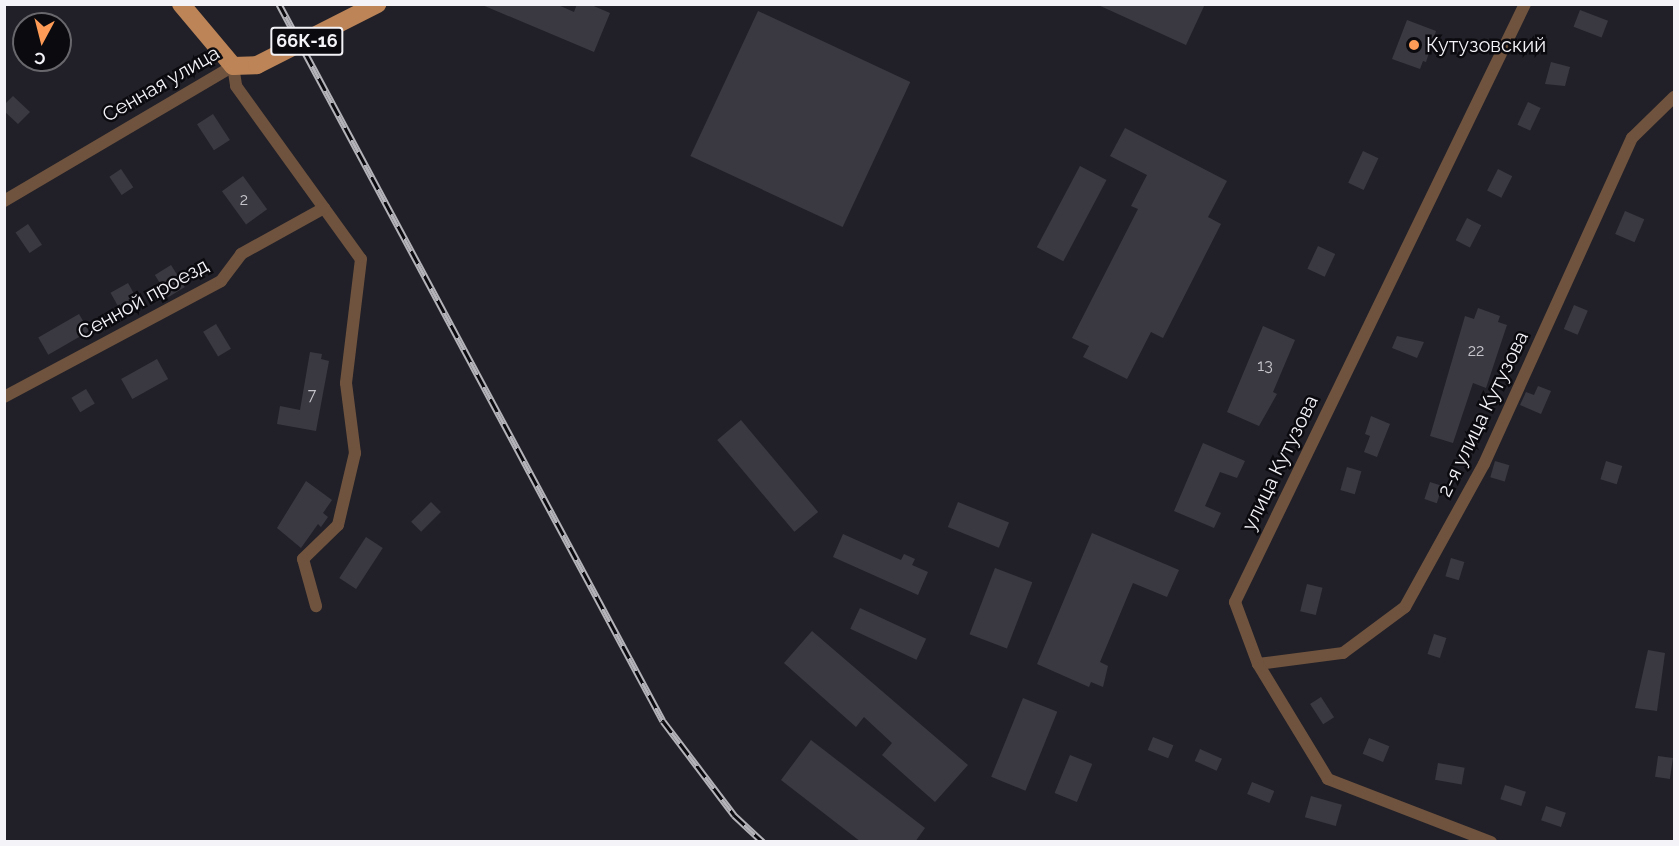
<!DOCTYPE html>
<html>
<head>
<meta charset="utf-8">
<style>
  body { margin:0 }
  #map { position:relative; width:1679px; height:846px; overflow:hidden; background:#212028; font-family:Raleway,sans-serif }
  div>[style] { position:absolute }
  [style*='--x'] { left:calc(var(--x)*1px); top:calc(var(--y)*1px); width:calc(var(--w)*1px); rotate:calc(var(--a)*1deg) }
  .building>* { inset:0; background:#3a3942; transform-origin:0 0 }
  .minor>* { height:12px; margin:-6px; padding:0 6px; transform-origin:6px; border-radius:6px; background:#6f533e }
  .primary>* { height:18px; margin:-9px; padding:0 9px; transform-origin:9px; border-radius:9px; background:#bc8457 }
  .rail>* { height:7px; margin-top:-3.5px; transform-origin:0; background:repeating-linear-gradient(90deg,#0b0a0e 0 14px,#b3b3b9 0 28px); box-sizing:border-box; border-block:2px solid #b3b3b9 }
  .dots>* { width:16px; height:16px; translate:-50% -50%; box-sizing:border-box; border:3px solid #0b0a0e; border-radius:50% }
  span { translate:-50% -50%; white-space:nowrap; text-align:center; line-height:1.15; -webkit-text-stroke:5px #0b0a0e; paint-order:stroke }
  .number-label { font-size:16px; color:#c5c4ca }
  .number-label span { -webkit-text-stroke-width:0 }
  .shield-label span { padding:2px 4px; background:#0b0a0e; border:2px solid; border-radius:4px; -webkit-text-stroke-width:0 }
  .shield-label { font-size:18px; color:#f3f3f8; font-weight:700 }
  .poi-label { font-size:20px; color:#f3f3f8 }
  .left { translate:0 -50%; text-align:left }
  .street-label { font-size:20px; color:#f3f3f8 }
  .frame { position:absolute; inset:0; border:6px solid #f3f3f8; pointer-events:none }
  .north { position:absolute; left:12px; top:12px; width:60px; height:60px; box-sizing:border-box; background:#0b0a0e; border:2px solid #68676c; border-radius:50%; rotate:187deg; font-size:16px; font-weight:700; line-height:24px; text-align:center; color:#f3f3f8 }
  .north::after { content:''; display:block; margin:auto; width:21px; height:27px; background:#fe9c57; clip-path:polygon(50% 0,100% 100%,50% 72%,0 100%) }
</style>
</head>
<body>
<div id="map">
  <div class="building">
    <i style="clip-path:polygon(480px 4px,556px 4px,574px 12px,577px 4px,589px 4px,610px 13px,594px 52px)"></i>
    <i style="clip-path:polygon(1096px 4px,1205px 4px,1186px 45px)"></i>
    <i style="left:1580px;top:10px;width:30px;height:18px;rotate:21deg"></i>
    <i style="left:758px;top:11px;width:168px;height:160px;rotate:25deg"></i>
    <i style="clip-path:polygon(1407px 20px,1436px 31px,1426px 62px,1423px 61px,1420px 69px,1392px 59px)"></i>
    <i style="clip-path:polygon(1551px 62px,1570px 67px,1565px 86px,1545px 84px)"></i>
    <i style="clip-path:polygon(13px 96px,30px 112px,18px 124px,4px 111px,4px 105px)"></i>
    <i style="left:1528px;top:102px;width:14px;height:25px;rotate:25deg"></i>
    <i style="left:213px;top:114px;width:31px;height:19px;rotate:57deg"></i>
    <i style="clip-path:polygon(1125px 128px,1227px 181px,1208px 217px,1221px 224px,1163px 338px,1151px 332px,1127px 379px,1083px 357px,1089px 346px,1072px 338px,1138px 209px,1131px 206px,1147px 175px,1110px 156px)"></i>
    <i style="left:1363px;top:151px;width:17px;height:35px;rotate:25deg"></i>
    <i style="left:1080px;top:166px;width:30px;height:92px;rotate:28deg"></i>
    <i style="left:121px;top:169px;width:22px;height:14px;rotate:56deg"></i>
    <i style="left:1498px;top:169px;width:16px;height:24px;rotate:27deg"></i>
    <i style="left:243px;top:176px;width:41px;height:26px;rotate:54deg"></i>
    <i style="left:1625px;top:211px;width:21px;height:25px;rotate:23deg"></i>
    <i style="left:1467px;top:218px;width:16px;height:25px;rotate:27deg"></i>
    <i style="left:28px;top:224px;width:25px;height:15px;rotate:56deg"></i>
    <i style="left:1318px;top:246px;width:19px;height:25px;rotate:25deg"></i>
    <i style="left:171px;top:265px;width:26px;height:19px;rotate:58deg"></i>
    <i style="left:128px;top:283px;width:21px;height:20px;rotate:61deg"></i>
    <i style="left:1574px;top:305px;width:15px;height:26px;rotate:23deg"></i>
    <i style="clip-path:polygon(1478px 308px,1500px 316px,1498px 322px,1507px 325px,1486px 388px,1473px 383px,1453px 443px,1430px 436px,1465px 316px,1474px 319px)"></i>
    <i style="left:79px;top:314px;width:20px;height:47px;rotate:60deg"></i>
    <i style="left:216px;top:324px;width:29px;height:15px;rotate:59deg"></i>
    <i style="clip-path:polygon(1263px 326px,1295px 340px,1273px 392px,1277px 394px,1259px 426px,1227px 412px)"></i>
    <i style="clip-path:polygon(1397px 336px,1424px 342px,1417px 358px,1392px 348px)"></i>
    <i style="clip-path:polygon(310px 352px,322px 354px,321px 359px,329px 361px,316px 431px,277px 424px,280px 406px,300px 410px)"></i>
    <i style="left:157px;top:359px;width:23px;height:41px;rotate:61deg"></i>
    <i style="clip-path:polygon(1538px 386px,1551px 391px,1541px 414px,1520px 405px,1526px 392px,1534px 395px)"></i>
    <i style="left:86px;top:389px;width:17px;height:17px;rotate:59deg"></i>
    <i style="clip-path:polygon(1371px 416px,1390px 424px,1377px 457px,1364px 452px,1370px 436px,1365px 434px)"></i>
    <i style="left:741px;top:420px;width:120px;height:31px;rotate:50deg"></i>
    <i style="clip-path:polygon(1203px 443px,1245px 461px,1237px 478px,1220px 472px,1205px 506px,1221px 513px,1214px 528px,1174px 511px)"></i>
    <i style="left:1495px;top:461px;width:15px;height:17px;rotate:16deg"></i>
    <i style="left:1606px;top:461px;width:17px;height:19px;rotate:17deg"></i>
    <i style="left:1347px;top:467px;width:15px;height:24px;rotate:16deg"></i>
    <i style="clip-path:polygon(306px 481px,332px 500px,323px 513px,328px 517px,321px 527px,318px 524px,301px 548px,277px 528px)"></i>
    <i style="left:1430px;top:482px;width:13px;height:18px;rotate:18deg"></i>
    <i style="left:431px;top:502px;width:14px;height:28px;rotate:45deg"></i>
    <i style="left:958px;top:502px;width:55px;height:27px;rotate:22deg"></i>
    <i style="clip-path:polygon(1092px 533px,1179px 570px,1167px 597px,1133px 583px,1100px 662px,1108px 666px,1103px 687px,1091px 682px,1089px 687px,1037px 664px)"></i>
    <i style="clip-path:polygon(843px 534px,901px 560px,904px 554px,915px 559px,912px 565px,928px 572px,918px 595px,833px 557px)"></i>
    <i style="left:366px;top:537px;width:20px;height:49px;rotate:33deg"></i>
    <i style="left:1451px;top:558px;width:14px;height:19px;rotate:17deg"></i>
    <i style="left:995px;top:568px;width:40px;height:71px;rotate:21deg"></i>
    <i style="left:1307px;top:584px;width:16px;height:28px;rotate:14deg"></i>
    <i style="left:860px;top:608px;width:73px;height:23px;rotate:25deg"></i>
    <i style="clip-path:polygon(812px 631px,968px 765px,935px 802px,882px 755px,892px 743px,864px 717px,856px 727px,784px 663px)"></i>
    <i style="left:1434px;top:634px;width:13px;height:21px;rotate:18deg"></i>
    <i style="clip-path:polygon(1648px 650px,1665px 653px,1657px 711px,1635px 708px)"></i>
    <i style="left:1321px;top:697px;width:24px;height:13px;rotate:57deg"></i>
    <i style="left:1023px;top:698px;width:37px;height:85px;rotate:22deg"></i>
    <i style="left:1153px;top:737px;width:22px;height:14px;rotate:22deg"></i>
    <i style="left:1369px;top:738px;width:22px;height:17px;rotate:22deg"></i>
    <i style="clip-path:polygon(811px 740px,925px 828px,915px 842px,861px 842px,781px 780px)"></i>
    <i style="left:1200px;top:749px;width:24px;height:13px;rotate:24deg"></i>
    <i style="left:1070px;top:755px;width:24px;height:41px;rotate:22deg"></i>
    <i style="left:1658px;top:756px;width:15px;height:21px;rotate:8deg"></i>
    <i style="left:1438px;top:763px;width:27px;height:17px;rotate:10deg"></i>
    <i style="left:1252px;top:782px;width:24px;height:13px;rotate:22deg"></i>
    <i style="left:1505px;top:785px;width:22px;height:15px;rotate:18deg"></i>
    <i style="left:1311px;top:796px;width:32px;height:22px;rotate:16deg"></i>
    <i style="left:1546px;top:806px;width:21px;height:15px;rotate:19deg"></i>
  </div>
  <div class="minor">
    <i style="--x:4;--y:201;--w:266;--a:-30.5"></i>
    <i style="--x:233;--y:66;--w:20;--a:81"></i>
    <i style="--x:236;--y:86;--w:213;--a:54.2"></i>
    <i style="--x:361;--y:259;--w:125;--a:96.9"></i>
    <i style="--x:346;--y:383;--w:71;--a:82.7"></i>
    <i style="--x:355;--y:453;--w:74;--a:103.3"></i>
    <i style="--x:338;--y:525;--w:49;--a:135.8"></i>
    <i style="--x:303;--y:559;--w:49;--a:74.5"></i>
    <i style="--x:4;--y:397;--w:246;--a:-28.1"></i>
    <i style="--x:221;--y:281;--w:34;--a:-53"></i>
    <i style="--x:241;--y:254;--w:95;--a:-29"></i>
    <i style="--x:1258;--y:664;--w:86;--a:-7.4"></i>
    <i style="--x:1343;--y:653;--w:77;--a:-36.6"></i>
    <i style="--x:1405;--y:607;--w:163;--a:-61.1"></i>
    <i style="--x:1484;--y:464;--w:358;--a:-65.6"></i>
    <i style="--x:1632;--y:138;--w:59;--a:-44.3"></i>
    <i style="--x:1491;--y:842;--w:175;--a:-158.9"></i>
    <i style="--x:1328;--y:779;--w:135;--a:-121.3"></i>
    <i style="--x:1258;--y:664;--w:66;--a:-110.4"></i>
    <i style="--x:1235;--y:602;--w:665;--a:-64.13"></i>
  </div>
  <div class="primary">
    <i style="--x:181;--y:4;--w:81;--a:50"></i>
    <i style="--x:233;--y:66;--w:24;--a:-2"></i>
    <i style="--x:257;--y:65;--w:135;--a:-26.9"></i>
  </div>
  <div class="rail">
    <i style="--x:279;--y:4;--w:813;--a:61.83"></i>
    <i style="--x:663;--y:721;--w:118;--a:52.9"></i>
    <i style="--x:734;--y:815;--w:40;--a:43"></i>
  </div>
  <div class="dots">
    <i style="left:1414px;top:45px;background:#fe9c57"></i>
  </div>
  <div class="number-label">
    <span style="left:244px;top:200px">2</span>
    <span style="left:1476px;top:351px">22</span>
    <span style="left:1265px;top:366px">13</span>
    <span style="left:312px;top:395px">7</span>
  </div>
  <div class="shield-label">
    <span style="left:307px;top:41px">66К-16</span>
  </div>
  <div class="poi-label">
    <span class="left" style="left:1426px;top:45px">Кутузовский</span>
  </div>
  <div class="street-label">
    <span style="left:161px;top:84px;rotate:-30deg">Сенная улица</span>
    <span style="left:143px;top:299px;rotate:-29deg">Сенной проезд</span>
    <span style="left:1483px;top:414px;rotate:-64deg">2-я улица Кутузова</span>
    <span style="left:1280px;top:463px;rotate:-64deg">улица Кутузова</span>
  </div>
  <div class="frame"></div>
  <div class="north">С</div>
</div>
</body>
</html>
